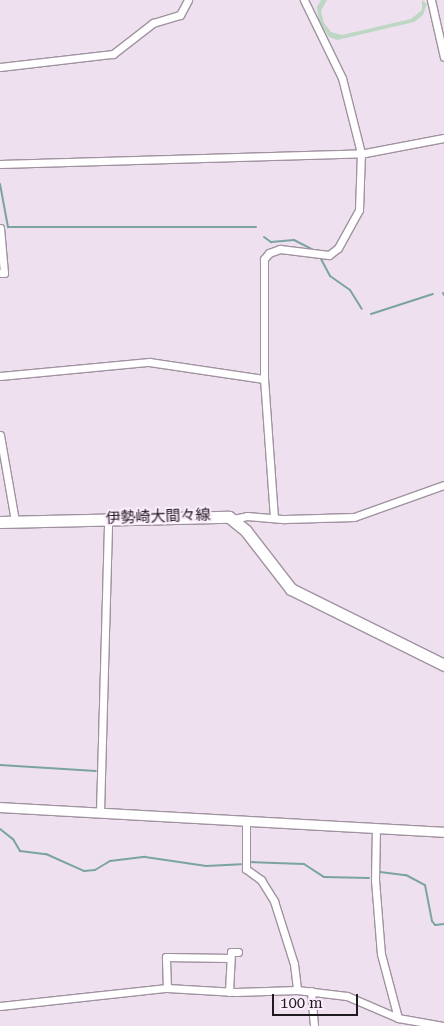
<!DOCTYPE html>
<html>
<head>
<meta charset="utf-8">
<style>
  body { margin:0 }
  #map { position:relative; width:444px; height:1026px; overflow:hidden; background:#eee0ef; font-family:"Roboto Serif","Noto Sans JP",serif }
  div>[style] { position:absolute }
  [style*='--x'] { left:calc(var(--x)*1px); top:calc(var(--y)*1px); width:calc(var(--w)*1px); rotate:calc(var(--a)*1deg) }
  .green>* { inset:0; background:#bed7c4 }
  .stream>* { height:2px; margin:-1px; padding:0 1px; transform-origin:1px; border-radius:1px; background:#7ba3a3 }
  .roads { filter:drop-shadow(1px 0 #a093a0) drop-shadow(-1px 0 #a093a0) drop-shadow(0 1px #a093a0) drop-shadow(0 -1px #a093a0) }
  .minor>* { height:7px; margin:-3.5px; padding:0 3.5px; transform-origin:3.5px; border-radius:3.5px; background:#fff }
  .tertiary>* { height:9px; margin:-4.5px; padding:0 4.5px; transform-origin:4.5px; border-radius:4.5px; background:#fff }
  .primary>* { height:11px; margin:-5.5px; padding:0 5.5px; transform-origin:5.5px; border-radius:5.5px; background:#fff }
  span { translate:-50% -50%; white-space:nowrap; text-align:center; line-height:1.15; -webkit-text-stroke:4px #fcedfc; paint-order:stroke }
  .street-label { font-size:15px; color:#1f1a1f }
  .scale { position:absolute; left:272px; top:994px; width:86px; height:22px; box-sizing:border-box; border:2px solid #1f1a1f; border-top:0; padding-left:6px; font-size:15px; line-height:18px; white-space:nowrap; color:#1f1a1f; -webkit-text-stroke:4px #fcedfc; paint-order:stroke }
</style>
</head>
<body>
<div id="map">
  <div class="green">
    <i style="clip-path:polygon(321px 0,327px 0,321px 11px,324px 23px,331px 32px,342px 35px,411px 19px,422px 10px,422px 0,427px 4px,423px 15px,414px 22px,337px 40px,329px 37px,319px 21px,317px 7px)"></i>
  </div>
  <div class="stream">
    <i style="--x:0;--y:184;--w:44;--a:79.5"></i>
    <i style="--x:8;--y:227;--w:248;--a:0"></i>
    <i style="--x:264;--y:237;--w:9;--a:36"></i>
    <i style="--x:271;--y:242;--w:23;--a:-5"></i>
    <i style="--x:294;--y:240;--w:20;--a:27"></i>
    <i style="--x:321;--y:259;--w:19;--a:62"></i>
    <i style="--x:330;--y:276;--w:24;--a:35"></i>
    <i style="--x:350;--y:290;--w:22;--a:58"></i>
    <i style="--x:443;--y:293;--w:2;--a:63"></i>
    <i style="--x:371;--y:314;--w:65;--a:-17.9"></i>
    <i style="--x:0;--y:765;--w:96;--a:3.6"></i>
    <i style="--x:14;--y:812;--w:188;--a:3.3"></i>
    <i style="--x:0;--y:829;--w:16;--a:38"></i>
    <i style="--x:13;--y:839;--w:14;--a:60"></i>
    <i style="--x:20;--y:851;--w:26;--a:7"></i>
    <i style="--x:46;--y:854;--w:42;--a:24.1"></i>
    <i style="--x:84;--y:871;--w:11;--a:-5"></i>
    <i style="--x:95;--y:870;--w:17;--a:-31"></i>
    <i style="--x:110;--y:861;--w:35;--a:-7"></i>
    <i style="--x:145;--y:857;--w:62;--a:8.4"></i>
    <i style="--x:206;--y:866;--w:35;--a:-3"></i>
    <i style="--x:250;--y:862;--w:54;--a:2.1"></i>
    <i style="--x:304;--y:864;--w:24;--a:33"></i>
    <i style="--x:324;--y:877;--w:45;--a:1.3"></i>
    <i style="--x:380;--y:872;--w:26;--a:7"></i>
    <i style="--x:406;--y:875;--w:21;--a:28"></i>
    <i style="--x:425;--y:885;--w:37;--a:79"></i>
    <i style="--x:432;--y:921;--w:5;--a:53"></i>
    <i style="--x:435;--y:925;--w:9;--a:-6"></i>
  </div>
  <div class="roads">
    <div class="minor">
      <i style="--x:431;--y:0;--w:58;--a:77.2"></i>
      <i style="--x:0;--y:67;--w:114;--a:-6.6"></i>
      <i style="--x:113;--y:54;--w:51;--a:-37.8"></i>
      <i style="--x:153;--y:23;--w:28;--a:-17"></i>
      <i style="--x:180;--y:15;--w:17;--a:-62"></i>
      <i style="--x:0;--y:164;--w:365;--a:-1.7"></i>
      <i style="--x:365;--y:153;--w:80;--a:-10.8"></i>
      <i style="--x:0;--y:228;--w:45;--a:84.9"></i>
      <i style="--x:4;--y:273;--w:4;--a:180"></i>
      <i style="--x:0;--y:376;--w:150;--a:-5.4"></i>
      <i style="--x:149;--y:362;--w:116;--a:8.4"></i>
      <i style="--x:0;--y:435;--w:87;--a:80.1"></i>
      <i style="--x:274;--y:518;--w:139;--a:-94.1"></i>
      <i style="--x:264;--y:379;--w:120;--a:-90"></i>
      <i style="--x:264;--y:259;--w:8;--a:-50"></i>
      <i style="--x:269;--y:253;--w:12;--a:-20"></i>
      <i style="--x:280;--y:249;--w:49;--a:7"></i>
      <i style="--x:329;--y:255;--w:11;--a:-38"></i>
      <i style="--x:338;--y:248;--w:43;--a:-61.1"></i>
      <i style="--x:359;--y:210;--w:57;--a:-88"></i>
      <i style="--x:361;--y:153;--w:77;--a:-104.2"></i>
      <i style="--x:342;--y:78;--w:87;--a:-116"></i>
      <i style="--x:233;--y:519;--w:14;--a:-12"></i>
      <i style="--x:247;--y:516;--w:38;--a:5"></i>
      <i style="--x:285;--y:519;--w:69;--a:-1.7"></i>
      <i style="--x:354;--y:517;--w:96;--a:-19.6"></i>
      <i style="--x:100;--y:812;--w:293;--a:-88.4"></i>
      <i style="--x:246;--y:821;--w:48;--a:90"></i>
      <i style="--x:246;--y:869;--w:19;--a:36"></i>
      <i style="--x:261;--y:880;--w:25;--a:58"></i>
      <i style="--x:274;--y:901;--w:66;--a:72.4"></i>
      <i style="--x:294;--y:964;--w:26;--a:83"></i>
      <i style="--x:376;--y:828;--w:52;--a:91.1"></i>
      <i style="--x:375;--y:880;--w:74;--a:85.4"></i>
      <i style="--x:381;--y:954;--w:66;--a:75.1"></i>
      <i style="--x:167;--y:988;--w:31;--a:-92"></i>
      <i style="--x:166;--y:957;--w:64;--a:0.9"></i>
      <i style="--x:311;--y:991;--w:35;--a:85"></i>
      <i style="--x:229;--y:992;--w:40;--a:-87.1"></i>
      <i style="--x:231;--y:952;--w:7;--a:0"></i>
      <i style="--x:0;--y:1006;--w:168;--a:-6.2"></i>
      <i style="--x:167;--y:988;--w:69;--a:3.3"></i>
      <i style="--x:236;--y:992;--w:61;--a:-1.9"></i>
      <i style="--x:297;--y:990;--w:50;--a:6.8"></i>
      <i style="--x:347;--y:996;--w:56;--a:23.3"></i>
      <i style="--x:398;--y:1018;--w:47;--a:9.9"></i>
    </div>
    <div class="tertiary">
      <i style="--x:0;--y:807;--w:445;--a:3.2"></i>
    </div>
    <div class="primary">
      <i style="--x:0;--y:522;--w:229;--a:-1.3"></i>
      <i style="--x:229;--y:517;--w:22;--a:39"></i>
      <i style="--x:246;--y:531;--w:73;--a:52.2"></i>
      <i style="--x:291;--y:589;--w:171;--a:26.4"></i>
    </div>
  </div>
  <div class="street-label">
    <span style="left:158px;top:517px;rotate:-2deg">伊勢崎大間々線</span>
  </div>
  <div class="scale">100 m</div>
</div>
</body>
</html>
